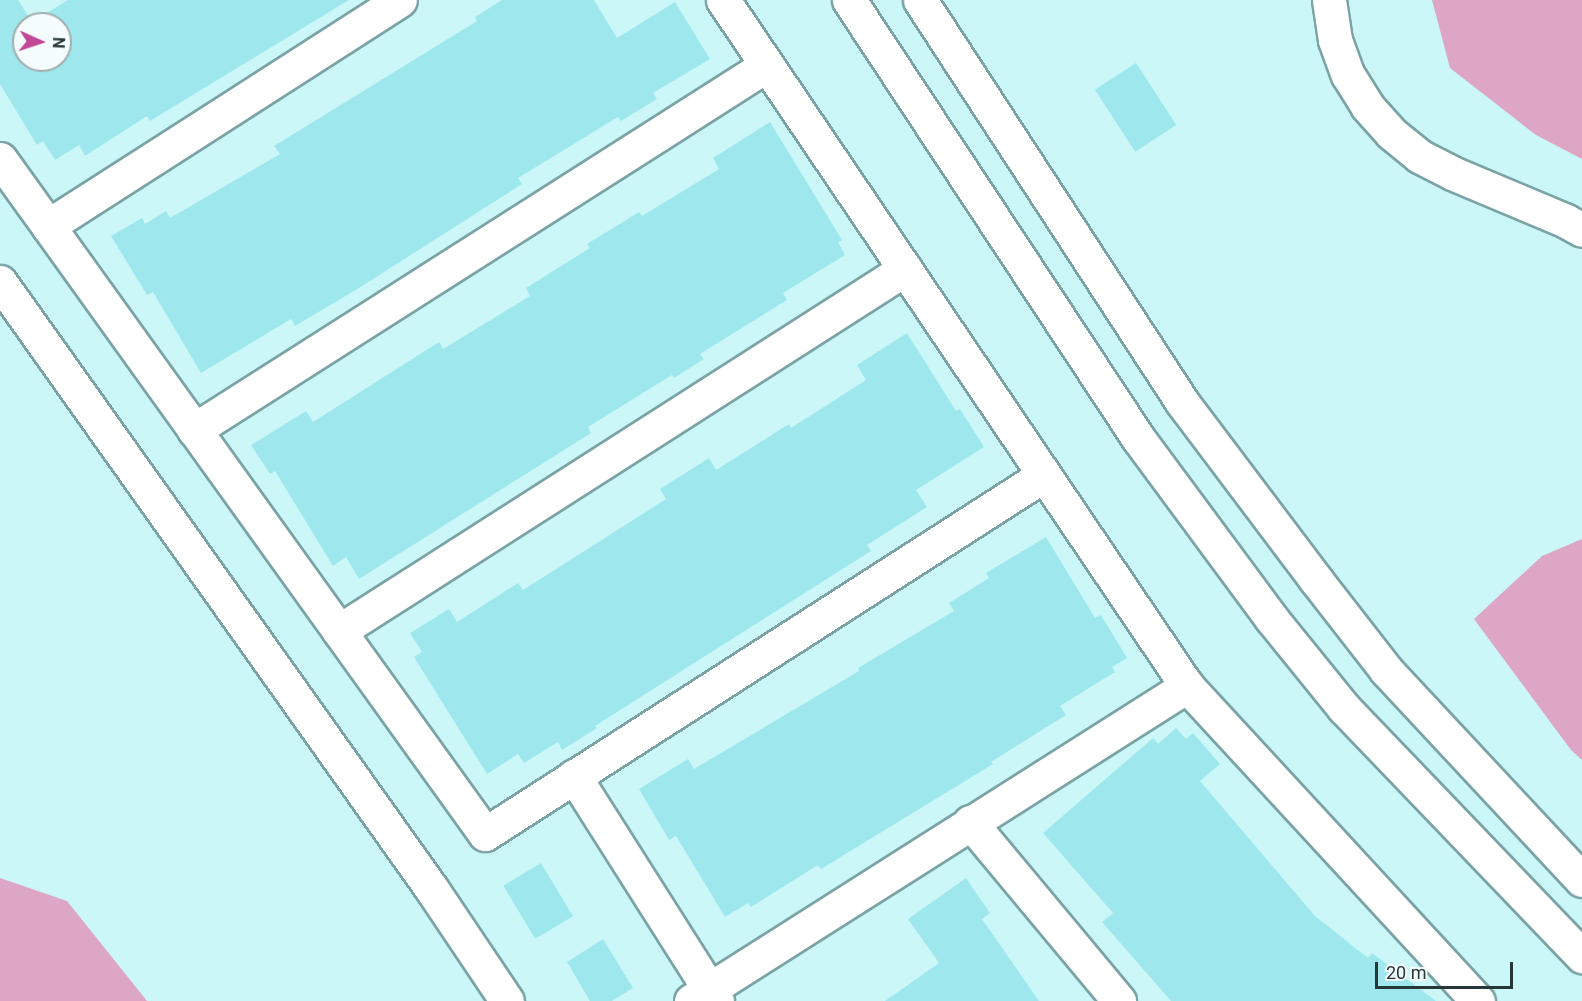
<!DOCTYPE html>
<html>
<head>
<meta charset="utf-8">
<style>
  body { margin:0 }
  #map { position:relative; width:1582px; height:1001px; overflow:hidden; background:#cbf7f9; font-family:Roboto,sans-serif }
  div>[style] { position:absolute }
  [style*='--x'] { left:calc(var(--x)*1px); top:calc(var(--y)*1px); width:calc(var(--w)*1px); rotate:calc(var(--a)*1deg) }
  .forest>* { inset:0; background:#dca6c4 }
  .building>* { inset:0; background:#9ee8ed; transform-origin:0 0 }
  .roads { filter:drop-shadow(2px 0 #7ba3a6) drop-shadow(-2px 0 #7ba3a6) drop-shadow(0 2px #7ba3a6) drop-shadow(0 -2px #7ba3a6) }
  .minor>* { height:33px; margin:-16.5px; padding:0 16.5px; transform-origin:16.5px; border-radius:16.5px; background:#fff }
  .tertiary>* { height:33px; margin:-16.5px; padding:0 16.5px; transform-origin:16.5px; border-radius:16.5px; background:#fff }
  span { translate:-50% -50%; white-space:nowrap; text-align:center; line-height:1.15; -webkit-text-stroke:6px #f4fcfd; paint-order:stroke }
  .north { position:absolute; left:12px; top:12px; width:60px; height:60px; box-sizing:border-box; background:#f4fcfd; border:2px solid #a2adae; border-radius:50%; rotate:93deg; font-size:16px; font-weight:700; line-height:24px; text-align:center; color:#263738 }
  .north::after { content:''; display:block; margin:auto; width:21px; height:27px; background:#c34797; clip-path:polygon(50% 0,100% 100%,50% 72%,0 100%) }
  .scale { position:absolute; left:1375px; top:962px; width:138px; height:27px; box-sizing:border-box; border:3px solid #263738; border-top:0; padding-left:8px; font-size:18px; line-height:21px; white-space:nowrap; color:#263738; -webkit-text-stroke:4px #f4fcfd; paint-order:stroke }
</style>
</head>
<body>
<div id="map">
  <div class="forest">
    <i style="clip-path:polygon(1432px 0,1582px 0,1582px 159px,1536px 135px,1450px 68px)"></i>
    <i style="clip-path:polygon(1582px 539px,1582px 760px,1571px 750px,1474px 619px,1542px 556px)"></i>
    <i style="clip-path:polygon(0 878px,67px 901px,147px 1001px,0 1001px)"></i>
  </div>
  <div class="building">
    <i style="clip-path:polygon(evenodd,0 0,18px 0,32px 22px,68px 0,349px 0,150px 121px,147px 116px,85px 156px,79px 145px,55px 160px,43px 141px,37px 145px,0 84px,0 0,24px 24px,60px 24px,60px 60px,24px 60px,24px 24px)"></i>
    <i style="clip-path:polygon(502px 0,594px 0,617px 38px,675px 2px,710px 59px,653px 93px,657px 99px,621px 121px,618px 117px,518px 178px,522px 184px,359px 288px,295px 326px,291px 319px,201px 373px,153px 292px,147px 295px,111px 236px,142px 218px,145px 224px,166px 211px,170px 218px,280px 154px,274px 146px,477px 21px,475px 17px)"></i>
    <i style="left:1136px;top:63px;width:74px;height:49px;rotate:57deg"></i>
    <i style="clip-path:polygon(770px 122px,842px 240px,838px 242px,845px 255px,783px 293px,787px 300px,700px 354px,704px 359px,674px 378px,672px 375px,588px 427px,591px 433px,359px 579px,346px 557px,333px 566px,275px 471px,270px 474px,251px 445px,306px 411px,313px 422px,439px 342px,443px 349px,530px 296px,526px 288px,590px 248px,587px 244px,639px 212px,642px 216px,719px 169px,713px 158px)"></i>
    <i style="clip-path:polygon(907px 333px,956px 411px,960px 409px,984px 447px,916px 490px,927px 507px,867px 545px,871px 551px,595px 726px,597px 728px,562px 750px,558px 742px,524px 763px,518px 754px,487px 774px,414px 657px,422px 652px,410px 633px,449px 609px,457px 622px,518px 583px,523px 590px,666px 499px,660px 489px,709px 458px,716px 470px,789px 424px,791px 428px,866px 380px,857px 365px)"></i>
    <i style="clip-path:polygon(1046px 537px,1095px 618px,1101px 615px,1127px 658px,1112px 667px,1115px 672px,1060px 706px,1066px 715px,991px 762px,993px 764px,821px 869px,818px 865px,751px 907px,748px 903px,725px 917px,676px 836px,669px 840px,639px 789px,688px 759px,694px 769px,859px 671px,858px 668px,954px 611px,949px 603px,989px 578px,986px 573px)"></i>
    <i style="clip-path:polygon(1176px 728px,1186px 739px,1193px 733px,1220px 764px,1200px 781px,1315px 916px,1368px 958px,1372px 953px,1436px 1001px,1171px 1001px,1102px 922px,1113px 913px,1043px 833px,1153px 738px,1158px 744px)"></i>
    <i style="left:541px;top:863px;width:62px;height:44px;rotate:59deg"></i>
    <i style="clip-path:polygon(966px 878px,990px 913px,982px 919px,1039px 1001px,885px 1001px,939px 963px,908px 919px)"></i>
    <i style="clip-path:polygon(603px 939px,633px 988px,612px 1001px,590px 1001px,567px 962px)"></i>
  </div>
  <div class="roads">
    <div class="minor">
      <i style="--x:723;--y:0;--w:828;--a:55.93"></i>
      <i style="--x:1187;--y:686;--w:429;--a:47.3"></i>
      <i style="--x:1329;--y:0;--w:40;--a:81.5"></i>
      <i style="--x:1335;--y:40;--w:37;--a:70"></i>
      <i style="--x:1348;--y:75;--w:36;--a:58"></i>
      <i style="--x:1367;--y:106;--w:36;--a:48"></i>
      <i style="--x:1391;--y:133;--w:36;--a:39"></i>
      <i style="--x:1419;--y:156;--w:37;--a:27"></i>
      <i style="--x:1452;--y:173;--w:124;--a:22.8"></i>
      <i style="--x:1566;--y:221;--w:18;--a:29"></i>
      <i style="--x:0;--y:159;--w:831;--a:54.3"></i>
      <i style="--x:485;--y:834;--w:664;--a:-32.71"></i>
      <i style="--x:48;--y:226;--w:418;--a:-32.7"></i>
      <i style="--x:194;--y:430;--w:679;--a:-32.5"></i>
      <i style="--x:339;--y:631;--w:672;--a:-32.6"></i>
      <i style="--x:574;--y:776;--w:267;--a:57.6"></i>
      <i style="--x:970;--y:822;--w:233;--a:50.2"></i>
      <i style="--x:691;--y:1001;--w:588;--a:-32.42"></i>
    </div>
    <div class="tertiary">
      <i style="--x:849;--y:0;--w:525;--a:56.58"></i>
      <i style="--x:1138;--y:438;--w:224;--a:53.5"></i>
      <i style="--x:1271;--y:618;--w:116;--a:51"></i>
      <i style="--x:1344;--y:708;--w:344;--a:46.2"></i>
      <i style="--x:920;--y:0;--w:480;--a:56.9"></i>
      <i style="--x:1182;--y:402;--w:223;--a:53"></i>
      <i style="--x:1316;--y:580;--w:114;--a:52.1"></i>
      <i style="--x:1386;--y:670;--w:287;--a:47"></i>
      <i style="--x:0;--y:282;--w:744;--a:54.58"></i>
      <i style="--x:431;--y:888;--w:136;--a:56.1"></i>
    </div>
  </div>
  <div class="north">N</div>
  <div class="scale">20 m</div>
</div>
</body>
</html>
